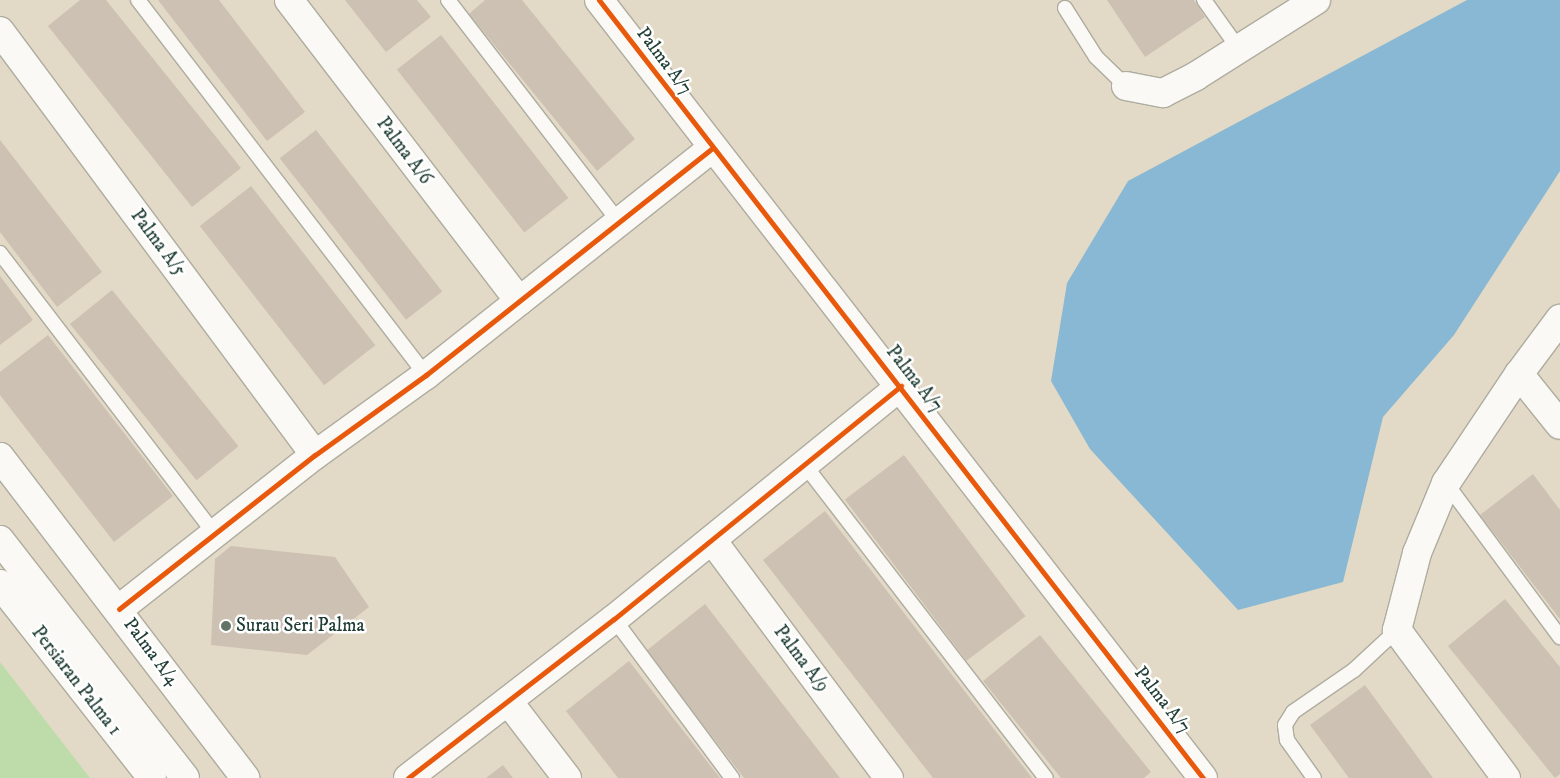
<!DOCTYPE html>
<html>
<head>
<meta charset="utf-8">
<style>
  body { margin:0 }
  #map { position:relative; width:1560px; height:778px; overflow:hidden; background:#e2dac6; font-family:"IM FELL DW Pica",serif }
  div>[style] { position:absolute }
  [style*='--x'] { left:calc(var(--x)*1px); top:calc(var(--y)*1px); width:calc(var(--w)*1px); rotate:calc(var(--a)*1deg) }
  .green>* { inset:0; background:#bddcaa }
  .water>* { inset:0; background:#88b8d3 }
  .building>* { inset:0; background:#cdc1b3; transform-origin:0 0 }
  .roads { filter:drop-shadow(1px 0 #aeac9f) drop-shadow(-1px 0 #aeac9f) drop-shadow(0 1px #aeac9f) drop-shadow(0 -1px #aeac9f) }
  .service>* { height:14px; margin:-7px; padding:0 7px; transform-origin:7px; border-radius:7px; background:#fbf9f6 }
  .minor>* { height:28px; margin:-14px; padding:0 14px; transform-origin:14px; border-radius:14px; background:#fbf9f6 }
  .tertiary>* { height:28px; margin:-14px; padding:0 14px; transform-origin:14px; border-radius:14px; background:#fbf9f6 }
  .cycleway>* { height:5px; margin:-2.5px; padding:0 2.5px; transform-origin:2.5px; border-radius:2.5px; background:#e8590c }
  .dots>* { width:14px; height:14px; translate:-50% -50%; box-sizing:border-box; border:2px solid #fff; border-radius:50% }
  span { translate:-50% -50%; white-space:nowrap; text-align:center; line-height:1.15; -webkit-text-stroke:5px #fff; paint-order:stroke }
  .street-label { font-size:19px; color:#1f3d34 }
  .poi-label { font-size:19px; color:#1f3d34 }
  .left { translate:0 -50%; text-align:left }
</style>
</head>
<body>
<div id="map">
  <div class="green">
    <i style="clip-path:polygon(0 662px,90px 778px,0 778px)"></i>
  </div>
  <div class="water">
    <i style="clip-path:polygon(1467px 0,1560px 0,1560px 171px,1454px 335px,1383px 417px,1343px 582px,1238px 610px,1090px 449px,1051px 381px,1067px 283px,1128px 181px)"></i>
  </div>
  <div class="building">
    <i style="clip-path:polygon(80px 0,106px 0,241px 168px,192px 207px,48px 26px)"></i>
    <i style="clip-path:polygon(158px 0,219px 0,305px 112px,267px 141px)"></i>
    <i style="clip-path:polygon(345px 0,417px 0,431px 17px,386px 52px)"></i>
    <i style="clip-path:polygon(485px 0,522px 0,635px 139px,597px 171px,469px 14px)"></i>
    <i style="clip-path:polygon(1107px 0,1194px 0,1205px 17px,1145px 57px)"></i>
    <i style="left:441px;top:35px;width:207px;height:56px;rotate:52deg"></i>
    <i style="left:316px;top:130px;width:205px;height:46px;rotate:52deg"></i>
    <i style="clip-path:polygon(0 140px,102px 272px,57px 307px,0 232px)"></i>
    <i style="left:251px;top:186px;width:202px;height:65px;rotate:52deg"></i>
    <i style="clip-path:polygon(0 276px,33px 320px,0 345px)"></i>
    <i style="left:112px;top:290px;width:201px;height:54px;rotate:51deg"></i>
    <i style="clip-path:polygon(48px 335px,173px 496px,114px 542px,0 395px,0 372px)"></i>
    <i style="left:904px;top:455px;width:202px;height:74px;rotate:53deg"></i>
    <i style="clip-path:polygon(1533px 474px,1560px 510px,1560px 619px,1480px 515px)"></i>
    <i style="clip-path:polygon(825px 511px,1032px 778px,933px 778px,763px 560px)"></i>
    <i style="clip-path:polygon(231px 546px,335px 557px,369px 607px,307px 655px,211px 645px,215px 559px)"></i>
    <i style="clip-path:polygon(1505px 599px,1560px 667px,1560px 774px,1555px 778px,1448px 646px)"></i>
    <i style="clip-path:polygon(705px 604px,840px 778px,744px 778px,646px 651px)"></i>
    <i style="clip-path:polygon(1040px 635px,1151px 772px,1144px 778px,1061px 778px,983px 681px)"></i>
    <i style="clip-path:polygon(629px 661px,720px 778px,618px 778px,566px 711px)"></i>
    <i style="clip-path:polygon(1365px 685px,1433px 778px,1349px 778px,1310px 725px)"></i>
    <i style="clip-path:polygon(503px 765px,513px 778px,486px 778px)"></i>
  </div>
  <div class="roads">
    <div class="service">
      <i style="--x:138;--y:0;--w:473;--a:52.5"></i>
      <i style="--x:448;--y:0;--w:280;--a:52.4"></i>
      <i style="--x:1204;--y:0;--w:60;--a:54.5"></i>
      <i style="--x:1065;--y:8;--w:58;--a:57.7"></i>
      <i style="--x:1096;--y:57;--w:42;--a:44"></i>
      <i style="--x:0;--y:253;--w:352;--a:52.6"></i>
      <i style="--x:804;--y:464;--w:396;--a:52.4"></i>
      <i style="--x:1446;--y:483;--w:192;--a:53.5"></i>
      <i style="--x:614;--y:619;--w:198;--a:53.4"></i>
      <i style="--x:1314;--y:778;--w:47;--a:-125.4"></i>
      <i style="--x:1287;--y:740;--w:15;--a:-98"></i>
      <i style="--x:1285;--y:725;--w:15;--a:-58"></i>
      <i style="--x:1293;--y:712;--w:74;--a:-34.5"></i>
      <i style="--x:1354;--y:670;--w:59;--a:-42.9"></i>
    </div>
    <div class="minor">
      <i style="--x:289;--y:0;--w:379;--a:52.6"></i>
      <i style="--x:599;--y:0;--w:985;--a:52.18"></i>
      <i style="--x:0;--y:31;--w:528;--a:53.39"></i>
      <i style="--x:1126;--y:86;--w:38;--a:11"></i>
      <i style="--x:1163;--y:93;--w:37;--a:-27"></i>
      <i style="--x:1196;--y:76;--w:142;--a:-32.3"></i>
      <i style="--x:1519;--y:374;--w:65;--a:51.2"></i>
      <i style="--x:0;--y:457;--w:404;--a:52.6"></i>
      <i style="--x:712;--y:540;--w:297;--a:53.4"></i>
      <i style="--x:119;--y:609;--w:249;--a:-38.2"></i>
      <i style="--x:315;--y:455;--w:137;--a:-35.8"></i>
      <i style="--x:426;--y:375;--w:365;--a:-38.4"></i>
      <i style="--x:508;--y:701;--w:97;--a:52.5"></i>
      <i style="--x:408;--y:778;--w:260;--a:-37.7"></i>
      <i style="--x:614;--y:619;--w:370;--a:-39.1"></i>
      <i style="--x:1506;--y:778;--w:184;--a:-126.4"></i>
      <i style="--x:1397;--y:630;--w:80;--a:-75.4"></i>
      <i style="--x:1417;--y:553;--w:76;--a:-67.5"></i>
      <i style="--x:1446;--y:483;--w:131;--a:-56.2"></i>
      <i style="--x:1519;--y:374;--w:69;--a:-53.3"></i>
    </div>
    <div class="tertiary">
      <i style="--x:0;--y:540;--w:301;--a:52.1"></i>
      <i style="--x:0;--y:584;--w:246;--a:51.9"></i>
    </div>
  </div>
  <div class="cycleway">
    <i style="--x:599;--y:0;--w:985;--a:52.18"></i>
    <i style="--x:119;--y:609;--w:249;--a:-38.2"></i>
    <i style="--x:315;--y:455;--w:137;--a:-35.8"></i>
    <i style="--x:426;--y:375;--w:365;--a:-38.4"></i>
    <i style="--x:408;--y:778;--w:260;--a:-37.7"></i>
    <i style="--x:614;--y:619;--w:370;--a:-39.1"></i>
  </div>
  <div class="dots">
    <i style="left:226px;top:626px;background:#637467"></i>
  </div>
  <div class="street-label">
    <span style="left:664px;top:61px;rotate:53deg">Palma A/7</span>
    <span style="left:404px;top:151px;rotate:53deg">Palma A/6</span>
    <span style="left:158px;top:243px;rotate:53deg">Palma A/5</span>
    <span style="left:914px;top:379px;rotate:52deg">Palma A/7</span>
    <span style="left:151px;top:652px;rotate:53deg">Palma A/4</span>
    <span style="left:801px;top:659px;rotate:53deg">Palma A/9</span>
    <span style="left:76px;top:681px;rotate:52deg">Persiaran Palma 1</span>
    <span style="left:1162px;top:700px;rotate:52deg">Palma A/7</span>
  </div>
  <div class="poi-label">
    <span class="left" style="left:236px;top:626px">Surau Seri Palma</span>
  </div>
</div>
</body>
</html>
